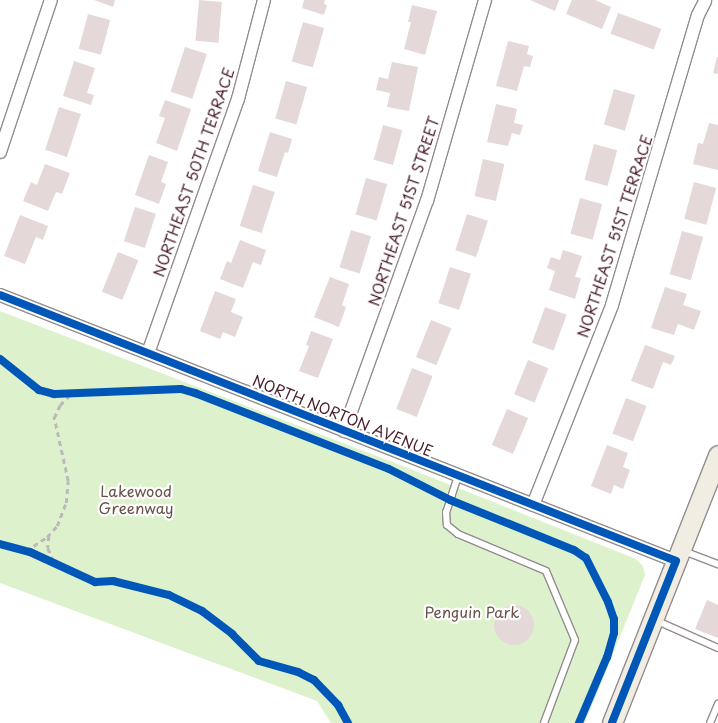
<!DOCTYPE html>
<html>
<head>
<meta charset="utf-8">
<style>
  body { margin:0 }
  #map { position:relative; width:718px; height:723px; overflow:hidden; background:#fff; font-family:"Playpen Sans",sans-serif }
  div>[style] { position:absolute }
  [style*='--x'] { left:calc(var(--x)*1px); top:calc(var(--y)*1px); width:calc(var(--w)*1px); rotate:calc(var(--a)*1deg) }
  .green>* { inset:0; background:#ddf2cc }
  .building>* { inset:0; background:#e4d9d8; transform-origin:0 0 }
  .round { border-radius:50% }
  .path>* { height:2.5px; margin-top:-1.25px; transform-origin:0; background:repeating-linear-gradient(90deg,#bdb8b9 0 5px,transparent 0 9px) }
  .roads { filter:drop-shadow(1px 0 #948c8e) drop-shadow(-1px 0 #948c8e) drop-shadow(0 1px #948c8e) drop-shadow(0 -1px #948c8e) }
  .lane>* { height:6px; margin:-3px; padding:0 3px; transform-origin:3px; border-radius:3px; background:#fff }
  .street>* { height:12px; margin:-6px; padding:0 6px; transform-origin:6px; border-radius:6px; background:#fff }
  .primary>* { height:19px; margin:-9.5px; padding:0 9.5px; transform-origin:9.5px; border-radius:9.5px; background:#f1ede2 }
  .cycleway>* { height:8px; margin:-4px; padding:0 4px; transform-origin:4px; border-radius:4px; background:#0057b8 }
  span { translate:-50% -50%; white-space:nowrap; text-align:center; line-height:1.15; -webkit-text-stroke:4.5px #fff; paint-order:stroke }
  .street-label { font-size:15px; color:#4a1f2b }
  .park-label { font-size:15px; color:#685149 }
</style>
</head>
<body>
<div id="map">
  <div class="green">
    <i style="clip-path:polygon(0 311px,408px 468px,636px 559px,643px 566px,645px 575px,585px 723px,331px 723px,317px 701px,0 583px)"></i>
  </div>
  <div class="building">
    <i style="clip-path:polygon(94px 0,115px 0,113px 7px)"></i>
    <i style="left:199px;top:0;width:23px;height:41px;rotate:5deg"></i>
    <i style="clip-path:polygon(304px 0,325px 0,324px 4px,327px 5px,324px 15px,302px 8px)"></i>
    <i style="clip-path:polygon(530px 0,559px 0,555px 11px)"></i>
    <i style="clip-path:polygon(572px 0,595px 0,611px 7px,602px 29px,566px 14px)"></i>
    <i style="clip-path:polygon(412px 5px,437px 11px,425px 55px,404px 49px,411px 22px,408px 22px)"></i>
    <i style="left:618px;top:13px;width:46px;height:22px;rotate:20deg"></i>
    <i style="left:88px;top:14px;width:23px;height:36px;rotate:15deg"></i>
    <i style="left:303px;top:22px;width:22px;height:41px;rotate:16deg"></i>
    <i style="clip-path:polygon(508px 41px,529px 46px,527px 54px,533px 56px,530px 67px,524px 66px,517px 91px,496px 86px)"></i>
    <i style="left:185px;top:47px;width:23px;height:47px;rotate:18deg"></i>
    <i style="clip-path:polygon(717px 57px,718px 57px,718px 74px,713px 73px)"></i>
    <i style="clip-path:polygon(74px 61px,95px 68px,87px 93px,94px 95px,91px 105px,63px 96px)"></i>
    <i style="clip-path:polygon(392px 62px,418px 67px,409px 111px,387px 107px,390px 93px,376px 90px,379px 77px,388px 79px)"></i>
    <i style="left:286px;top:81px;width:22px;height:39px;rotate:16deg"></i>
    <i style="left:614px;top:89px;width:22px;height:37px;rotate:16deg"></i>
    <i style="clip-path:polygon(165px 100px,191px 109px,177px 151px,156px 143px,165px 118px,159px 116px)"></i>
    <i style="clip-path:polygon(496px 104px,517px 109px,514px 123px,523px 125px,520px 135px,512px 133px,508px 146px,487px 142px)"></i>
    <i style="left:59px;top:107px;width:23px;height:45px;rotate:18deg"></i>
    <i style="clip-path:polygon(709px 123px,718px 125px,718px 170px,693px 164px,698px 143px,703px 144px)"></i>
    <i style="left:383px;top:125px;width:20px;height:36px;rotate:15deg"></i>
    <i style="clip-path:polygon(270px 132px,292px 139px,288px 153px,285px 152px,277px 177px,258px 171px)"></i>
    <i style="left:594px;top:144px;width:24px;height:37px;rotate:15deg"></i>
    <i style="clip-path:polygon(149px 155px,168px 162px,161px 182px,166px 184px,159px 204px,135px 195px)"></i>
    <i style="left:483px;top:159px;width:22px;height:38px;rotate:13deg"></i>
    <i style="clip-path:polygon(45px 164px,70px 173px,62px 194px,56px 192px,48px 211px,23px 201px,31px 182px,37px 185px)"></i>
    <i style="left:366px;top:178px;width:22px;height:38px;rotate:16deg"></i>
    <i style="left:694px;top:182px;width:23px;height:38px;rotate:15deg"></i>
    <i style="left:253px;top:185px;width:23px;height:43px;rotate:18deg"></i>
    <i style="left:580px;top:198px;width:23px;height:37px;rotate:15deg"></i>
    <i style="left:135px;top:207px;width:22px;height:36px;rotate:18deg"></i>
    <i style="left:467px;top:214px;width:22px;height:38px;rotate:18deg"></i>
    <i style="clip-path:polygon(20px 215px,48px 226px,43px 240px,36px 237px,25px 264px,4px 256px)"></i>
    <i style="left:351px;top:230px;width:21px;height:39px;rotate:17deg"></i>
    <i style="left:682px;top:231px;width:22px;height:45px;rotate:16deg"></i>
    <i style="clip-path:polygon(240px 240px,266px 250px,261px 265px,253px 262px,243px 288px,220px 279px,227px 261px,231px 263px)"></i>
    <i style="clip-path:polygon(563px 250px,582px 256px,575px 277px,581px 278px,575px 299px,549px 290px,555px 271px,547px 268px,551px 257px,560px 260px)"></i>
    <i style="left:118px;top:252px;width:22px;height:43px;rotate:22deg"></i>
    <i style="left:450px;top:267px;width:22px;height:38px;rotate:18deg"></i>
    <i style="clip-path:polygon(330px 277px,349px 284px,342px 305px,346px 307px,339px 327px,314px 317px)"></i>
    <i style="clip-path:polygon(665px 287px,687px 294px,683px 305px,701px 311px,694px 330px,678px 324px,674px 335px,651px 328px)"></i>
    <i style="clip-path:polygon(215px 291px,236px 299px,231px 312px,243px 317px,235px 337px,223px 332px,220px 339px,200px 331px)"></i>
    <i style="left:545px;top:307px;width:23px;height:38px;rotate:20deg"></i>
    <i style="left:431px;top:320px;width:22px;height:40px;rotate:22deg"></i>
    <i style="clip-path:polygon(311px 331px,333px 339px,318px 378px,299px 371px,309px 346px,306px 345px)"></i>
    <i style="clip-path:polygon(645px 345px,675px 356px,671px 365px,663px 362px,653px 389px,631px 381px)"></i>
    <i style="left:528px;top:360px;width:22px;height:37px;rotate:22deg"></i>
    <i style="left:412px;top:368px;width:22px;height:44px;rotate:21deg"></i>
    <i style="left:626px;top:398px;width:22px;height:38px;rotate:21deg"></i>
    <i style="left:507px;top:409px;width:23px;height:39px;rotate:23deg"></i>
    <i style="clip-path:polygon(607px 445px,628px 453px,623px 467px,630px 470px,623px 489px,614px 485px,611px 494px,591px 486px)"></i>
    <i style="clip-path:polygon(707px 600px,718px 605px,718px 638px,695px 629px)"></i>
    <i class="round" style="left:494px;top:605px;width:40px;height:40px"></i>
  </div>
  <div class="path">
    <i style="--x:49;--y:536;--w:12;--a:95"></i>
    <i style="--x:48;--y:548;--w:16;--a:68"></i>
    <i style="--x:26;--y:551;--w:25;--a:-34"></i>
    <i style="--x:47;--y:537;--w:15;--a:-48"></i>
    <i style="--x:57;--y:526;--w:25;--a:-69"></i>
    <i style="--x:66;--y:503;--w:22;--a:-85"></i>
    <i style="--x:68;--y:481;--w:65;--a:-102.5"></i>
    <i style="--x:54;--y:418;--w:14;--a:-65"></i>
    <i style="--x:60;--y:405;--w:16;--a:-45"></i>
  </div>
  <div class="roads">
    <div class="lane">
      <i style="--x:458;--y:476;--w:38;--a:108"></i>
      <i style="--x:446;--y:512;--w:13;--a:86"></i>
      <i style="--x:447;--y:525;--w:14;--a:39"></i>
      <i style="--x:458;--y:534;--w:95;--a:22.8"></i>
      <i style="--x:546;--y:571;--w:75;--a:67.2"></i>
      <i style="--x:575;--y:640;--w:89;--a:110.5"></i>
      <i style="--x:681;--y:550;--w:40;--a:21"></i>
      <i style="--x:655;--y:620;--w:69;--a:24"></i>
      <i style="--x:710;--y:723;--w:21;--a:-67"></i>
    </div>
    <div class="street">
      <i style="--x:0;--y:152;--w:160;--a:-71.5"></i>
      <i style="--x:0;--y:295;--w:726;--a:21.48"></i>
      <i style="--x:148;--y:353;--w:269;--a:-70.5"></i>
      <i style="--x:238;--y:99;--w:102;--a:-75.3"></i>
      <i style="--x:344;--y:431;--w:245;--a:-70.2"></i>
      <i style="--x:427;--y:201;--w:209;--a:-73.9"></i>
      <i style="--x:533;--y:505;--w:215;--a:-68.4"></i>
      <i style="--x:612;--y:305;--w:302;--a:-73.5"></i>
      <i style="--x:698;--y:15;--w:16;--a:-63"></i>
    </div>
    <div class="primary">
      <i style="--x:612;--y:723;--w:288;--a:-68.4"></i>
    </div>
  </div>
  <div class="cycleway">
    <i style="--x:0;--y:295;--w:726;--a:21.48"></i>
    <i style="--x:676;--y:561;--w:174;--a:111.6"></i>
    <i style="--x:0;--y:359;--w:50;--a:38.5"></i>
    <i style="--x:39;--y:390;--w:16;--a:15"></i>
    <i style="--x:54;--y:394;--w:127;--a:-2.3"></i>
    <i style="--x:181;--y:389;--w:15;--a:16"></i>
    <i style="--x:195;--y:393;--w:208;--a:21.4"></i>
    <i style="--x:389;--y:469;--w:68;--a:26.9"></i>
    <i style="--x:450;--y:500;--w:134;--a:22"></i>
    <i style="--x:574;--y:550;--w:14;--a:34"></i>
    <i style="--x:586;--y:558;--w:49;--a:63.4"></i>
    <i style="--x:608;--y:602;--w:18;--a:71"></i>
    <i style="--x:614;--y:619;--w:14;--a:90"></i>
    <i style="--x:614;--y:633;--w:25;--a:106"></i>
    <i style="--x:607;--y:657;--w:72;--a:113"></i>
    <i style="--x:0;--y:544;--w:31;--a:15"></i>
    <i style="--x:30;--y:552;--w:72;--a:24.8"></i>
    <i style="--x:95;--y:582;--w:18;--a:-3"></i>
    <i style="--x:113;--y:581;--w:58;--a:14"></i>
    <i style="--x:169;--y:595;--w:37;--a:26"></i>
    <i style="--x:202;--y:611;--w:38;--a:37"></i>
    <i style="--x:232;--y:634;--w:38;--a:45"></i>
    <i style="--x:259;--y:661;--w:41;--a:15.8"></i>
    <i style="--x:298;--y:672;--w:18;--a:27"></i>
    <i style="--x:314;--y:680;--w:35;--a:46"></i>
    <i style="--x:338;--y:705;--w:21;--a:61"></i>
  </div>
  <div class="street-label">
    <span style="left:193px;top:172px;rotate:-71deg">NORTHEAST 50TH TERRACE</span>
    <span style="left:403px;top:211px;rotate:-72deg">NORTHEAST 51ST STREET</span>
    <span style="left:614px;top:236px;rotate:-72deg">NORTHEAST 51ST TERRACE</span>
    <span style="left:343px;top:415px;rotate:22deg">NORTH NORTON AVENUE</span>
  </div>
  <div class="park-label">
    <span style="left:136px;top:499px">Lakewood<br>Greenway</span>
    <span style="left:472px;top:612px">Penguin Park</span>
  </div>
</div>
</body>
</html>
